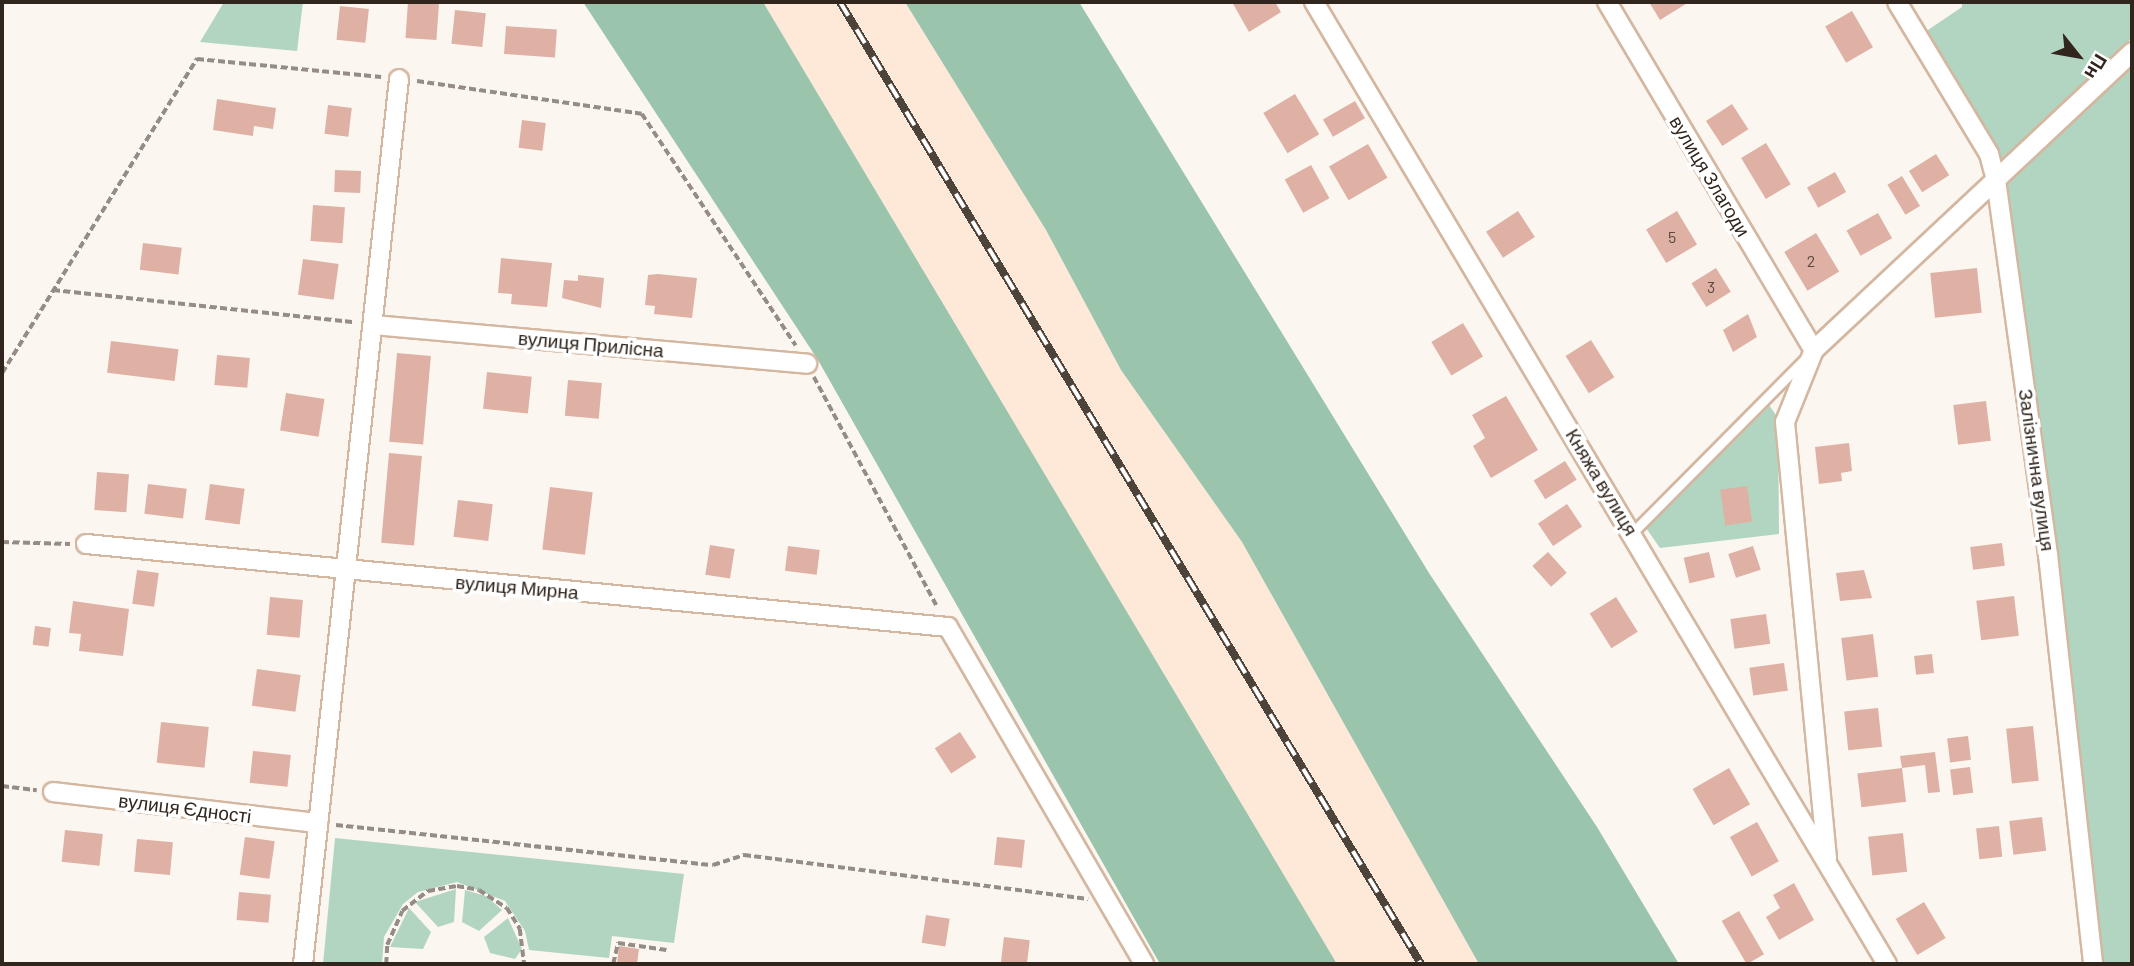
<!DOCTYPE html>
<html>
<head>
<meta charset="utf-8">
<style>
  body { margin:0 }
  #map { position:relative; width:2134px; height:966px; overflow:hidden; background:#fcf6f1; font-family:Barlow,sans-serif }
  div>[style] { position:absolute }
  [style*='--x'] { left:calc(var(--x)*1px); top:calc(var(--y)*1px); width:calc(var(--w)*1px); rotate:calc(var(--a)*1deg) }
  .built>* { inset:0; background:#fee8d7 }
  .green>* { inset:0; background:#b1d5c0 }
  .forest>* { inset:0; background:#9ac4ac }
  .building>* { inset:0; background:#deb1a4; transform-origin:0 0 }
  .path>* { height:3.5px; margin-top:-1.75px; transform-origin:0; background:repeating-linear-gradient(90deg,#948c85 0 7px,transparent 0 10.5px) }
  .roads { filter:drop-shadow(2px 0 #d3b7a0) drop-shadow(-2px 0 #d3b7a0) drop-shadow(0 2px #d3b7a0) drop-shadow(0 -2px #d3b7a0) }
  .service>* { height:9px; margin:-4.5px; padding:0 4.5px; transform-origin:4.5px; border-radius:4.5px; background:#fff }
  .minor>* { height:18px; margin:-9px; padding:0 9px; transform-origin:9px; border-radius:9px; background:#fff }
  .rail>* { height:8px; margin-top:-4px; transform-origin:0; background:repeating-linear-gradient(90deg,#fff 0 16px,#4c433a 0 32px); box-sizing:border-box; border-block:2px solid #4c433a }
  span { translate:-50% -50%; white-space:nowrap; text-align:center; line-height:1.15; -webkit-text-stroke:7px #fff; paint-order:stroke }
  .number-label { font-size:16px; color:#5c493f }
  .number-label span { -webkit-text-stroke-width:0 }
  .street-label { font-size:19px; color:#30261d }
  .frame { position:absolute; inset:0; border:4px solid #30261d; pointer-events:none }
  .north { position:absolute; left:2043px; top:21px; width:70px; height:70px; -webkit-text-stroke:5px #fff; paint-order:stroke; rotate:121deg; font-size:19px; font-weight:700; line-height:28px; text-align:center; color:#30261d }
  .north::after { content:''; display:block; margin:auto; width:24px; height:32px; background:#30261d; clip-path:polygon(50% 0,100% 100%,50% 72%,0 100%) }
</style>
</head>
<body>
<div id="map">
  <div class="built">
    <i style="clip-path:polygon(763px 2px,905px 2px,1046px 230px,1121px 370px,1242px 542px,1479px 964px,1337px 964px)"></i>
  </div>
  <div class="green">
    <i style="clip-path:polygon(224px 2px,303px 2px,297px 51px,200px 42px)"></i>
    <i style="clip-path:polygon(1962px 2px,2132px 2px,2132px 38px,2000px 163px,1925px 32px,1962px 7px)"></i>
    <i style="clip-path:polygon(2130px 66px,2132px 964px,2103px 964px,2057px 555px,2006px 183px)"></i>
    <i style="clip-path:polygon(1769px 405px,1778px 418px,1779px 534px,1660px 548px,1646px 528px)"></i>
    <i style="clip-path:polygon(335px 838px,684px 874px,674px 943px,612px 936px,609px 958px,529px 950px,525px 931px,505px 901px,457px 882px,418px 892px,403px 904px,384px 937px,382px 964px,323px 964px)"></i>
    <i style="clip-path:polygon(456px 889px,454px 922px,438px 927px,415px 902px)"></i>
    <i style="clip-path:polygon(465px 890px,486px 896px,502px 910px,479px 931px,462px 922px)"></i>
    <i style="clip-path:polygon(409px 908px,431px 932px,423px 949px,390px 947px)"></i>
    <i style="clip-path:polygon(508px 918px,522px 949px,515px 959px,490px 953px,484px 937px)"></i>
  </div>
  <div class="forest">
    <i style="clip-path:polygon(583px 2px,763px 2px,1337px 964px,1160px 964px,818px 360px)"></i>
    <i style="clip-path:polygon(905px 2px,1079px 2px,1429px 573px,1597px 827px,1679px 964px,1479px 964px,1242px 542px,1121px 370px,1046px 230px)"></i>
  </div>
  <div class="building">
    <i style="left:408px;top:2px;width:31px;height:36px;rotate:4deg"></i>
    <i style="clip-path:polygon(1232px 2px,1275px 2px,1281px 12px,1249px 32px)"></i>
    <i style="clip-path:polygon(1649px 2px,1689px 2px,1660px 20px)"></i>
    <i style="left:340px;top:6px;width:29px;height:34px;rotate:6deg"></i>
    <i style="left:455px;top:10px;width:31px;height:34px;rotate:6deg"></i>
    <i style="left:1852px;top:11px;width:42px;height:31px;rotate:60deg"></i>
    <i style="left:506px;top:26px;width:51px;height:28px;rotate:4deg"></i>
    <i style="left:1295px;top:94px;width:47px;height:37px;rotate:59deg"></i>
    <i style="clip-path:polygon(217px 99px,276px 108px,273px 129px,254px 126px,253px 136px,213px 130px)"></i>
    <i style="left:1355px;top:101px;width:20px;height:37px;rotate:60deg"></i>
    <i style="left:1732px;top:104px;width:30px;height:31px;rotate:57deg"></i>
    <i style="left:328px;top:105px;width:24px;height:29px;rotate:7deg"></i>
    <i style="left:522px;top:120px;width:24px;height:28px;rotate:7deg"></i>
    <i style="left:1766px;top:143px;width:48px;height:29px;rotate:59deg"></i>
    <i style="left:1368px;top:144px;width:39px;height:45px;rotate:60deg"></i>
    <i style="left:1936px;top:154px;width:25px;height:32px;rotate:58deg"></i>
    <i style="left:1311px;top:165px;width:38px;height:30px;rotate:61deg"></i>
    <i style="left:335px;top:170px;width:26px;height:22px;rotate:2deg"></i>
    <i style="left:1835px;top:172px;width:23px;height:32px;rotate:61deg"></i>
    <i style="left:1902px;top:176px;width:35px;height:17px;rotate:59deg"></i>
    <i style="left:313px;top:205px;width:32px;height:36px;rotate:4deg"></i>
    <i style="left:1518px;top:211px;width:31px;height:38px;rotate:57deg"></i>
    <i style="left:1677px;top:211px;width:39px;height:36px;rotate:59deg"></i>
    <i style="left:1878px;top:213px;width:29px;height:36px;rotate:61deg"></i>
    <i style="left:1816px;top:233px;width:45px;height:37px;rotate:59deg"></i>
    <i style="left:143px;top:243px;width:39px;height:27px;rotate:7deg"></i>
    <i style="clip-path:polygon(501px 258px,552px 263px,547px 307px,511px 304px,512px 294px,498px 293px)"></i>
    <i style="left:303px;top:259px;width:36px;height:36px;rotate:8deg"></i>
    <i style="left:1716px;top:268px;width:28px;height:29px;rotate:58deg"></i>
    <i style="left:1977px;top:268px;width:45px;height:47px;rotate:84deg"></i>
    <i style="clip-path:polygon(658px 274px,697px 278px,692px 318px,654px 314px,655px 306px,645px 305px,648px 275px)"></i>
    <i style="clip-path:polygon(578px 275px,604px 278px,601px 308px,562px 298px,564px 280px,578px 281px)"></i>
    <i style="clip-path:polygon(1748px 314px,1757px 337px,1733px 352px,1723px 330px)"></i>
    <i style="left:1463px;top:323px;width:39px;height:37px;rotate:59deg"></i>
    <i style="left:1591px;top:340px;width:44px;height:30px;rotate:58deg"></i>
    <i style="left:111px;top:341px;width:68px;height:32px;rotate:7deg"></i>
    <i style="left:397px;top:353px;width:34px;height:89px;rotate:5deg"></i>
    <i style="left:217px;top:355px;width:33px;height:30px;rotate:5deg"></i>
    <i style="left:487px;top:372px;width:45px;height:37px;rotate:6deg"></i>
    <i style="left:568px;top:380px;width:34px;height:36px;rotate:5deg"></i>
    <i style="left:286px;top:393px;width:39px;height:38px;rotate:9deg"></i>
    <i style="clip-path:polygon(1506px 396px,1538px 450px,1491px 478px,1473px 446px,1485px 438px,1472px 415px)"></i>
    <i style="left:1986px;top:401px;width:40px;height:33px;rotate:83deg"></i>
    <i style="clip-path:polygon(1849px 443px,1852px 471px,1841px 473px,1842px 481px,1819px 484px,1815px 447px)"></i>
    <i style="left:389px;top:453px;width:33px;height:90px;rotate:5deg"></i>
    <i style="left:1565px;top:461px;width:22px;height:37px;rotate:58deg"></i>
    <i style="left:97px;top:472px;width:32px;height:38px;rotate:4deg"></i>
    <i style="left:148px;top:484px;width:39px;height:30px;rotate:7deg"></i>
    <i style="left:210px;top:484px;width:35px;height:36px;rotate:8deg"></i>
    <i style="left:1747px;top:486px;width:36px;height:27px;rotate:82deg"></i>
    <i style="left:550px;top:487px;width:43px;height:63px;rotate:7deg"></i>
    <i style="left:458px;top:500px;width:35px;height:37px;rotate:7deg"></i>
    <i style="left:1567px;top:504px;width:27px;height:35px;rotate:56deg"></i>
    <i style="left:2002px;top:543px;width:23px;height:32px;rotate:83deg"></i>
    <i style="left:710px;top:545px;width:25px;height:30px;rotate:9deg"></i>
    <i style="left:788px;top:546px;width:32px;height:25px;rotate:7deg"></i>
    <i style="left:1753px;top:546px;width:25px;height:26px;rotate:72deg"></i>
    <i style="left:1548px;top:552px;width:28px;height:21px;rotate:48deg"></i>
    <i style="left:1709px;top:552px;width:26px;height:26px;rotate:77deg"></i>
    <i style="left:137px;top:570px;width:22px;height:34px;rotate:8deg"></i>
    <i style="clip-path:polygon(1864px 570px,1872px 598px,1840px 601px,1836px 573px)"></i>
    <i style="left:2014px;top:596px;width:40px;height:38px;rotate:83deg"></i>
    <i style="left:270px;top:597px;width:33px;height:38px;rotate:5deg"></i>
    <i style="left:1616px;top:597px;width:41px;height:31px;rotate:58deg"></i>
    <i style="clip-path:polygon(73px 601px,129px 609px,123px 656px,79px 651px,81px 634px,69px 633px)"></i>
    <i style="left:1766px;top:614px;width:30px;height:36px;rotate:82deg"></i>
    <i style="left:35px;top:626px;width:16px;height:19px;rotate:7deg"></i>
    <i style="left:1873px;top:634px;width:43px;height:32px;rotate:83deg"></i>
    <i style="left:1932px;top:654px;width:19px;height:18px;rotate:84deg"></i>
    <i style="left:1784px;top:663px;width:28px;height:35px;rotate:82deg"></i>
    <i style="left:257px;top:669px;width:44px;height:37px;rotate:8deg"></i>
    <i style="left:1878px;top:708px;width:39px;height:34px;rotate:84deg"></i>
    <i style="left:161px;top:722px;width:48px;height:41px;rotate:6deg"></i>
    <i style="left:2033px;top:726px;width:55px;height:27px;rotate:84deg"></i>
    <i style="left:960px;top:732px;width:30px;height:30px;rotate:57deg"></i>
    <i style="left:1968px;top:736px;width:24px;height:21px;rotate:83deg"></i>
    <i style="left:253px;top:751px;width:38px;height:32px;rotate:6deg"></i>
    <i style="clip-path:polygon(1935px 752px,1940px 792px,1928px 793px,1925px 765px,1902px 768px,1900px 756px)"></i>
    <i style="left:1970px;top:767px;width:26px;height:20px;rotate:83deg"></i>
    <i style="left:1729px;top:768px;width:42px;height:42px;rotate:60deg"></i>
    <i style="left:1902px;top:768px;width:34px;height:45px;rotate:83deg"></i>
    <i style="left:2042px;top:817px;width:34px;height:33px;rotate:83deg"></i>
    <i style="left:1757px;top:822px;width:45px;height:31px;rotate:61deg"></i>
    <i style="left:1999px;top:826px;width:31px;height:23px;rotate:84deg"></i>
    <i style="left:65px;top:830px;width:38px;height:32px;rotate:6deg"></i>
    <i style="left:1903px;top:833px;width:39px;height:35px;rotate:84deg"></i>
    <i style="left:245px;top:837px;width:30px;height:38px;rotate:8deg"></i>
    <i style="left:997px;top:837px;width:28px;height:28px;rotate:6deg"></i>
    <i style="left:137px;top:839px;width:36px;height:33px;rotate:5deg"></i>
    <i style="clip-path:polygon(1794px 883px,1814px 920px,1779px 940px,1766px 917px,1780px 908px,1773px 895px)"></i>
    <i style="left:239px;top:892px;width:32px;height:28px;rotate:5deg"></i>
    <i style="left:1924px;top:902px;width:42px;height:33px;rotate:59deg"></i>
    <i style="left:1739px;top:911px;width:50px;height:20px;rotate:60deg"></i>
    <i style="left:926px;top:915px;width:24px;height:28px;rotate:9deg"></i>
    <i style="left:1004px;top:937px;width:26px;height:27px;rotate:7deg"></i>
    <i style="clip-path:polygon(619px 946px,639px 949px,637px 964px,617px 964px)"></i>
  </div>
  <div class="path">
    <i style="--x:417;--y:81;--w:227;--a:8.3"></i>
    <i style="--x:642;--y:114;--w:278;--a:56.4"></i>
    <i style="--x:53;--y:290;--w:303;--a:6.1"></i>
    <i style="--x:2;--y:373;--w:370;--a:-58.2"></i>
    <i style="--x:197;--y:59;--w:185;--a:5.6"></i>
    <i style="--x:814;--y:377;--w:262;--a:61.8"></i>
    <i style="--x:2;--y:542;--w:68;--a:1.7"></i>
    <i style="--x:2;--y:786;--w:35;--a:7"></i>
    <i style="--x:336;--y:825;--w:379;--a:6.1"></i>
    <i style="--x:713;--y:865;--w:33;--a:-18"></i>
    <i style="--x:744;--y:855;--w:347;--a:7.3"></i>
    <i style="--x:386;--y:964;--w:19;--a:-87"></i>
    <i style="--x:387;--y:945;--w:37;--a:-66"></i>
    <i style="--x:402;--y:911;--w:33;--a:-38"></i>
    <i style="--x:428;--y:891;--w:29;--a:-10"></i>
    <i style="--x:457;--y:886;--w:22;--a:10"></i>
    <i style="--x:479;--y:890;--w:33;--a:33"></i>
    <i style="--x:507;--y:908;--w:25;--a:58"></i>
    <i style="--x:520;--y:929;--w:35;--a:83"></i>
    <i style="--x:613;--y:964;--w:22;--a:-77"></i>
    <i style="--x:618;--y:943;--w:49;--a:8.3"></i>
  </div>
  <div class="roads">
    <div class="service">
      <i style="--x:1632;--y:533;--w:247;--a:-45.2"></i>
    </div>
    <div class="minor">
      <i style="--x:1314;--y:2;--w:1120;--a:59.22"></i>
      <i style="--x:1607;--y:2;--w:405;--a:59.3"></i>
      <i style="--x:1897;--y:2;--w:178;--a:58.8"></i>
      <i style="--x:1989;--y:154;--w:27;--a:75"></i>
      <i style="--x:1996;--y:180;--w:379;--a:82.1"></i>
      <i style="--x:2048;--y:555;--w:411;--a:83.7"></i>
      <i style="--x:374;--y:325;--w:435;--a:5.1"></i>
      <i style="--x:86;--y:544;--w:866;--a:5.5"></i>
      <i style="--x:948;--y:627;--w:390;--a:59.8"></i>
      <i style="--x:53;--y:792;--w:267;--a:6.7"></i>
      <i style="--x:1827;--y:858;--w:438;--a:-95.5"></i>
      <i style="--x:1785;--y:422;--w:78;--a:-68.1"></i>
      <i style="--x:1814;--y:350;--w:436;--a:-43.1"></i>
      <i style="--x:303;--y:964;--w:890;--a:-83.81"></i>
    </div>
  </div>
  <div class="rail">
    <i style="--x:840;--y:2;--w:1124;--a:58.87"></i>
  </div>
  <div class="number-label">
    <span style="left:1672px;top:237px">5</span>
    <span style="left:1811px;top:261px">2</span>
    <span style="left:1711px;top:287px">3</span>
  </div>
  <div class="street-label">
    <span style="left:1710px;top:176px;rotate:59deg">вулиця Злагоди</span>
    <span style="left:591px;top:344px;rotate:5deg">вулиця Прилісна</span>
    <span style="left:2037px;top:470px;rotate:82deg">Залізнична вулиця</span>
    <span style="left:1602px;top:482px;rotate:59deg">Княжа вулиця</span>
    <span style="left:517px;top:587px;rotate:5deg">вулиця Мирна</span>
    <span style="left:185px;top:808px;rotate:7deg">вулиця Єдності</span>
  </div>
  <div class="frame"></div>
  <div class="north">Пн</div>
</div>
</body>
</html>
